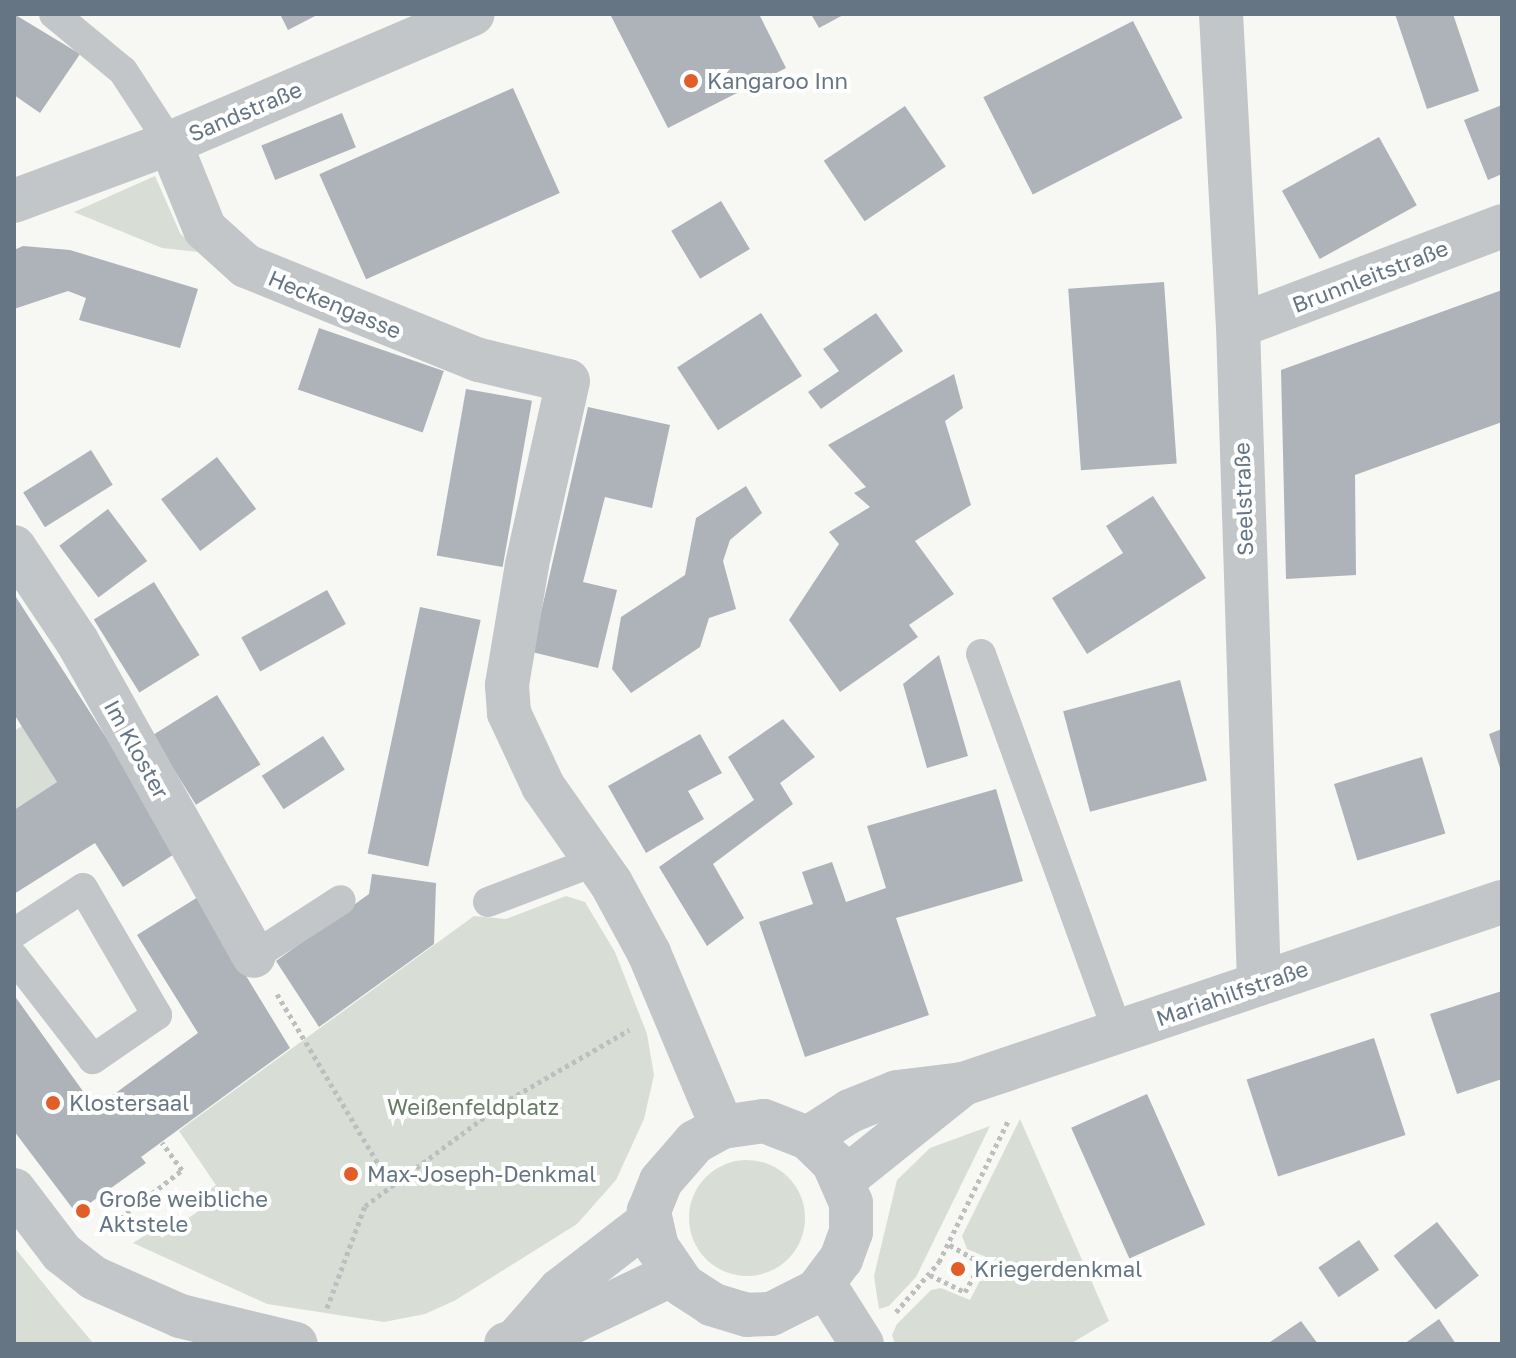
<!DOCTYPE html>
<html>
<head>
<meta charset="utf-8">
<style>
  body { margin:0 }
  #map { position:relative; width:1516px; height:1358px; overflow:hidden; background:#f7f7f4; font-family:"Golos Text",sans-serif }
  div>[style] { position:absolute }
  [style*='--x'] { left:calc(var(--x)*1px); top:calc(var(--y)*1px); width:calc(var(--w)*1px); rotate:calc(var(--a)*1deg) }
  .green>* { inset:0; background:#d8ded5 }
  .round { border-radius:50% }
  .building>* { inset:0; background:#adb3b9; transform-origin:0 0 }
  .path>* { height:5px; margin-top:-2.5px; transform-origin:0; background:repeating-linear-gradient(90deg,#bcbec0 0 4px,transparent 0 8px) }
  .service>* { height:30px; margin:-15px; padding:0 15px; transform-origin:15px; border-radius:15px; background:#c2c6c9 }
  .minor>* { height:44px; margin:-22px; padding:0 22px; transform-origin:22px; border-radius:22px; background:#c2c6c9 }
  .tertiary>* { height:44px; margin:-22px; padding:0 22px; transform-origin:22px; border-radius:22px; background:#c2c6c9 }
  .dots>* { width:22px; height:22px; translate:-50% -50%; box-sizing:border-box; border:4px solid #fff; border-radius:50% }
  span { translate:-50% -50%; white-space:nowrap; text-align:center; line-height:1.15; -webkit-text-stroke:8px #fff; paint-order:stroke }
  .poi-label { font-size:22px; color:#667584 }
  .left { translate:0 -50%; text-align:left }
  .street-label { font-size:22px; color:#667584 }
  .park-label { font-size:22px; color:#687c65 }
  .frame { position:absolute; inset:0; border:16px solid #667584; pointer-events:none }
</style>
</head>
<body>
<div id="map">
  <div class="green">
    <i style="clip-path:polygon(155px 176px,180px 233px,198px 252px,162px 248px,74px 212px)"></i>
    <i style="clip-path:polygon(22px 726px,57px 782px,14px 810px,14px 731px)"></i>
    <i style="clip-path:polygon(566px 896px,585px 902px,615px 952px,647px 1034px,654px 1075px,644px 1119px,616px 1180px,577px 1224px,454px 1301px,425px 1314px,384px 1322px,267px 1304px,133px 1243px,155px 1229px,162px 1238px,205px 1206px,200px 1197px,216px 1185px,179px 1131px,188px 1124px,474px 916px,506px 919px)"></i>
    <i style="clip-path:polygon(1020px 1119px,1109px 1321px,1070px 1344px,895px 1344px,892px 1335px,897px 1324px,931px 1290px,941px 1288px,970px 1300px,991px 1259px,967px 1249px,962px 1236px)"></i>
    <i style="clip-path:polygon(990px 1126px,916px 1277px,889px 1306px,879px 1309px,874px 1276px,897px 1180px,930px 1148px)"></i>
    <i class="round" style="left:689px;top:1160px;width:116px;height:116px"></i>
    <i style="clip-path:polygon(14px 1247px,60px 1304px,94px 1344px,14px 1344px)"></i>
  </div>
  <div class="building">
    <i style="clip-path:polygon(14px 14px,80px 54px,40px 113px,14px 95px)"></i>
    <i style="clip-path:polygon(280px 14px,319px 14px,288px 30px)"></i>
    <i style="clip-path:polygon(610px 14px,759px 14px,786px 68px,668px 128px)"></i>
    <i style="clip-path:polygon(811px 14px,845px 14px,819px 28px)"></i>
    <i style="clip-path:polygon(1395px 14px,1453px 14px,1479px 91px,1427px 109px)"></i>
    <i style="left:1133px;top:21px;width:109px;height:168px;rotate:63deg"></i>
    <i style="left:513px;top:88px;width:115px;height:212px;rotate:66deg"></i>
    <i style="clip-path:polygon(1502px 105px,1502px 174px,1488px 180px,1464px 120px)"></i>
    <i style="left:905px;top:106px;width:73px;height:98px;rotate:56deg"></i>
    <i style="left:342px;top:113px;width:37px;height:87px;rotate:68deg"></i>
    <i style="left:1379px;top:137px;width:78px;height:111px;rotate:61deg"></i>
    <i style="left:721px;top:201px;width:56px;height:58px;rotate:59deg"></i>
    <i style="clip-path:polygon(23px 246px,70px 250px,198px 289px,180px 348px,79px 320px,86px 298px,68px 291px,14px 309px,14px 250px)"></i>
    <i style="left:1164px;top:282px;width:182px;height:96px;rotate:86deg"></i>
    <i style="clip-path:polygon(1502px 290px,1502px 422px,1355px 475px,1356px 575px,1286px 579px,1281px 370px)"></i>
    <i style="left:761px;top:313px;width:75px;height:100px;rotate:57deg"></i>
    <i style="clip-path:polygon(876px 313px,903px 351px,821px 409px,808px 392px,839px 371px,823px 349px)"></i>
    <i style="left:319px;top:328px;width:132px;height:65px;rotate:19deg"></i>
    <i style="clip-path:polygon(954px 374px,963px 408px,945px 421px,971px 505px,915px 541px,954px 594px,909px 625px,918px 637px,840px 692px,789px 620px,839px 544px,829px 532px,870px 507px,854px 493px,866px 487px,828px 445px)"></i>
    <i style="left:466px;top:389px;width:67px;height:169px;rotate:10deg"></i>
    <i style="clip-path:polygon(588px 407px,670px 425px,652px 508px,605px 497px,583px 582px,617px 590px,598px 668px,532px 652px)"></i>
    <i style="left:91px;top:450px;width:41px;height:80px;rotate:58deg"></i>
    <i style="left:217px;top:457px;width:65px;height:70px;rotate:53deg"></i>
    <i style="clip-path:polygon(746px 486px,762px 513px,730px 540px,723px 561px,736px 609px,709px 618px,700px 647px,631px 693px,612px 669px,621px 617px,685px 575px,696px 518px)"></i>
    <i style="clip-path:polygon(1153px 496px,1206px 578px,1087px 654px,1052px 598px,1123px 553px,1106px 526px)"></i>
    <i style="left:108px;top:509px;width:65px;height:61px;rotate:53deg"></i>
    <i style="left:154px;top:582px;width:86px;height:71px;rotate:58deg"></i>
    <i style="left:327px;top:590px;width:39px;height:98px;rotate:61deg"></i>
    <i style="clip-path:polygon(14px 594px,179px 851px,123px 887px,95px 843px,14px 894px,14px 810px,57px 782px,14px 714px)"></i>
    <i style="left:420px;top:607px;width:62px;height:252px;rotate:12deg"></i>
    <i style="clip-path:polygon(939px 655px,968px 756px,927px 768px,903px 684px)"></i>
    <i style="left:1180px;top:680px;width:104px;height:121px;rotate:75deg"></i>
    <i style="left:217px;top:695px;width:82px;height:76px;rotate:58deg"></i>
    <i style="clip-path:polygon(783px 719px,815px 757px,780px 783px,793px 804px,713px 864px,744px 918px,707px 946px,659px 867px,754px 800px,728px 757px)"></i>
    <i style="clip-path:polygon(1502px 729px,1502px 771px,1501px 771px,1489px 734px)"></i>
    <i style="clip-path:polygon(700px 734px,722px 773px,688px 791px,704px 819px,646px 853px,608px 786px)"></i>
    <i style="left:323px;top:736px;width:40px;height:73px;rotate:57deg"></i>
    <i style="left:1422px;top:757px;width:80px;height:92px;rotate:73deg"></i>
    <i style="clip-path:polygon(996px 789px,1023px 881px,896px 918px,929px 1015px,805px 1057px,759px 922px,813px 904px,802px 872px,832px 862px,846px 902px,886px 888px,867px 826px)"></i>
    <i style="clip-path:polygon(372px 874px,436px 883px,434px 944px,319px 1027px,276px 961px,369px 894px)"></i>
    <i style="clip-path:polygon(198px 897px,290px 1048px,141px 1157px,146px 1163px,76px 1213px,14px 1131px,14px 995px,95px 1108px,198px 1033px,137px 935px)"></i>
    <i style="clip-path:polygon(1502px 991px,1502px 1079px,1457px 1094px,1430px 1014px)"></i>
    <i style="left:1374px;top:1038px;width:102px;height:134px;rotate:72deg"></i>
    <i style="left:1147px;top:1094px;width:143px;height:83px;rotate:66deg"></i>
    <i style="left:1437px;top:1222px;width:68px;height:55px;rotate:52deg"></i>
    <i style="left:1359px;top:1240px;width:36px;height:49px;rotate:56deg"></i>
    <i style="clip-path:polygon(1439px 1319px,1456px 1344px,1404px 1344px)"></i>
    <i style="clip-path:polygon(1301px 1321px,1318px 1344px,1267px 1344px)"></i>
  </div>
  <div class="path">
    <i style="--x:277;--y:994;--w:222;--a:59.2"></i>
    <i style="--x:108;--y:1228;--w:94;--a:-38.1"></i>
    <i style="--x:182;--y:1170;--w:34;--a:-126"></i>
    <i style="--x:930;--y:1275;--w:39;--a:26"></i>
    <i style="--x:965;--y:1292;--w:33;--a:-61"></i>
    <i style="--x:981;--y:1263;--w:38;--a:-150"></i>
    <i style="--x:327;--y:1308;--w:109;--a:-69.6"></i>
    <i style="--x:365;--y:1206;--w:172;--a:-36.7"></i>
    <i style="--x:503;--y:1103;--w:146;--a:-30.1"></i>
    <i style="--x:896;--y:1312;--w:66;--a:-49.3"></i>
    <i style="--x:939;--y:1262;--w:159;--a:-63.9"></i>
  </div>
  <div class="service">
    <i style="--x:54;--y:14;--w:89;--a:39.6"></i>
    <i style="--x:123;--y:71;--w:86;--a:56.9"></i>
    <i style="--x:981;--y:654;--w:402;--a:70.1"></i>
    <i style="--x:488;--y:902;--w:116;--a:-20.8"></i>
    <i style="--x:14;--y:933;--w:82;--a:-33.1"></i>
    <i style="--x:83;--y:888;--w:147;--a:59.8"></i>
    <i style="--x:157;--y:1015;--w:78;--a:145.5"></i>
    <i style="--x:93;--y:1059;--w:129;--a:-127.8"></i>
    <i style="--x:254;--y:956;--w:103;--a:-32.8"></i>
  </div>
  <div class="minor">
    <i style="--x:1221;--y:14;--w:312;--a:86.9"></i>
    <i style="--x:1238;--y:326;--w:658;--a:88.17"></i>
    <i style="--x:170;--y:143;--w:93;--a:67.9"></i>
    <i style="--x:205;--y:229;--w:55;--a:42.1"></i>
    <i style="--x:246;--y:266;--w:251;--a:22"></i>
    <i style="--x:479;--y:360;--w:91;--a:13.3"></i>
    <i style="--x:568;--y:381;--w:189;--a:102.6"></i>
    <i style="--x:527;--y:565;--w:122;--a:99.5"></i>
    <i style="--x:507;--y:685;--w:28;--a:86"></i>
    <i style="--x:509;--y:713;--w:81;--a:65"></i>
    <i style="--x:543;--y:786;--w:118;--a:55"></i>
    <i style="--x:611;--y:883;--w:80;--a:61.5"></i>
    <i style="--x:649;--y:953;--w:189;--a:67.2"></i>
    <i style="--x:14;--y:201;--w:166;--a:-20.4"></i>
    <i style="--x:170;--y:143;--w:329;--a:-23.1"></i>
    <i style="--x:1238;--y:326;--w:282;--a:-20.7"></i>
    <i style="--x:14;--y:547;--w:113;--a:56.2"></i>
    <i style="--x:77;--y:641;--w:361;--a:60.7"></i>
  </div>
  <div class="tertiary">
    <i style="--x:764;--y:1121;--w:47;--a:21.1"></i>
    <i style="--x:808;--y:1138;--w:35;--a:44"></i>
    <i style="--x:833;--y:1162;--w:45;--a:66.3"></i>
    <i style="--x:851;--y:1203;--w:29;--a:90"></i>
    <i style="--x:851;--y:1232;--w:29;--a:110"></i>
    <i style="--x:841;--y:1259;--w:40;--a:127"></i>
    <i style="--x:817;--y:1291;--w:51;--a:153.4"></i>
    <i style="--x:771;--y:1314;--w:24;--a:178"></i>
    <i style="--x:747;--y:1315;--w:37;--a:-163"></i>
    <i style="--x:712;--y:1304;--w:35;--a:-147"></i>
    <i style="--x:683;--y:1285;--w:46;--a:-124.4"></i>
    <i style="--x:657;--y:1247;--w:37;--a:-103"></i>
    <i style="--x:649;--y:1211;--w:32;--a:-68"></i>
    <i style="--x:661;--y:1181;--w:52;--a:-48.9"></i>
    <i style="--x:695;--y:1142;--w:31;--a:-29"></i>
    <i style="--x:722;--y:1127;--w:42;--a:-8.1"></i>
    <i style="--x:808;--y:1138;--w:50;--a:-32.7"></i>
    <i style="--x:850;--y:1111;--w:51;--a:-22"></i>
    <i style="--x:897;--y:1092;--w:66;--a:-6.9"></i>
    <i style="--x:963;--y:1084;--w:569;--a:-18.66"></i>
    <i style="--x:843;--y:1180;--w:154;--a:-38.7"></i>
    <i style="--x:14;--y:1190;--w:79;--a:52.7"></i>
    <i style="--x:62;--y:1253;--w:41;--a:38"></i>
    <i style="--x:94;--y:1278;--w:94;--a:23.8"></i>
    <i style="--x:180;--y:1316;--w:119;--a:13.6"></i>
    <i style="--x:824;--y:1284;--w:71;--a:57.7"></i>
    <i style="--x:519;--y:1337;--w:62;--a:-48.9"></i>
    <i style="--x:560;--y:1290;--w:111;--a:-37.7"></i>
    <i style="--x:506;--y:1344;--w:56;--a:-16.5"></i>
    <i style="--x:560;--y:1328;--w:125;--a:-25.5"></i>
  </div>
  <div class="dots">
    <i style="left:691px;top:81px;background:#e25d28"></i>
    <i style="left:53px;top:1103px;background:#e25d28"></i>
    <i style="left:351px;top:1174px;background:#e25d28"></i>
    <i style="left:83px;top:1211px;background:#e25d28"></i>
    <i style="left:958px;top:1269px;background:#e25d28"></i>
  </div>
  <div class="poi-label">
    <span class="left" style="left:707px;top:81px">Kangaroo Inn</span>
    <span class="left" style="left:69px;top:1103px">Klostersaal</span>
    <span class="left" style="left:367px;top:1174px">Max-Joseph-Denkmal</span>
    <span class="left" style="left:99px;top:1211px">Große weibliche<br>Aktstele</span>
    <span class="left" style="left:974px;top:1269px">Kriegerdenkmal</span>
  </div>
  <div class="street-label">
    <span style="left:245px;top:111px;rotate:-23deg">Sandstraße</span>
    <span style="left:1370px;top:276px;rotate:-21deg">Brunnleitstraße</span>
    <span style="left:335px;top:304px;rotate:23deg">Heckengasse</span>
    <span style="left:1243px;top:499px;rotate:-92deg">Seelstraße</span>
    <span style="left:137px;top:749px;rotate:61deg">Im Kloster</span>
    <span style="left:1232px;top:993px;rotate:-19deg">Mariahilfstraße</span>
  </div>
  <div class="park-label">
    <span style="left:473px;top:1107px">Weißenfeldplatz</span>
  </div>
  <div class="frame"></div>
</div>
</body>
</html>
